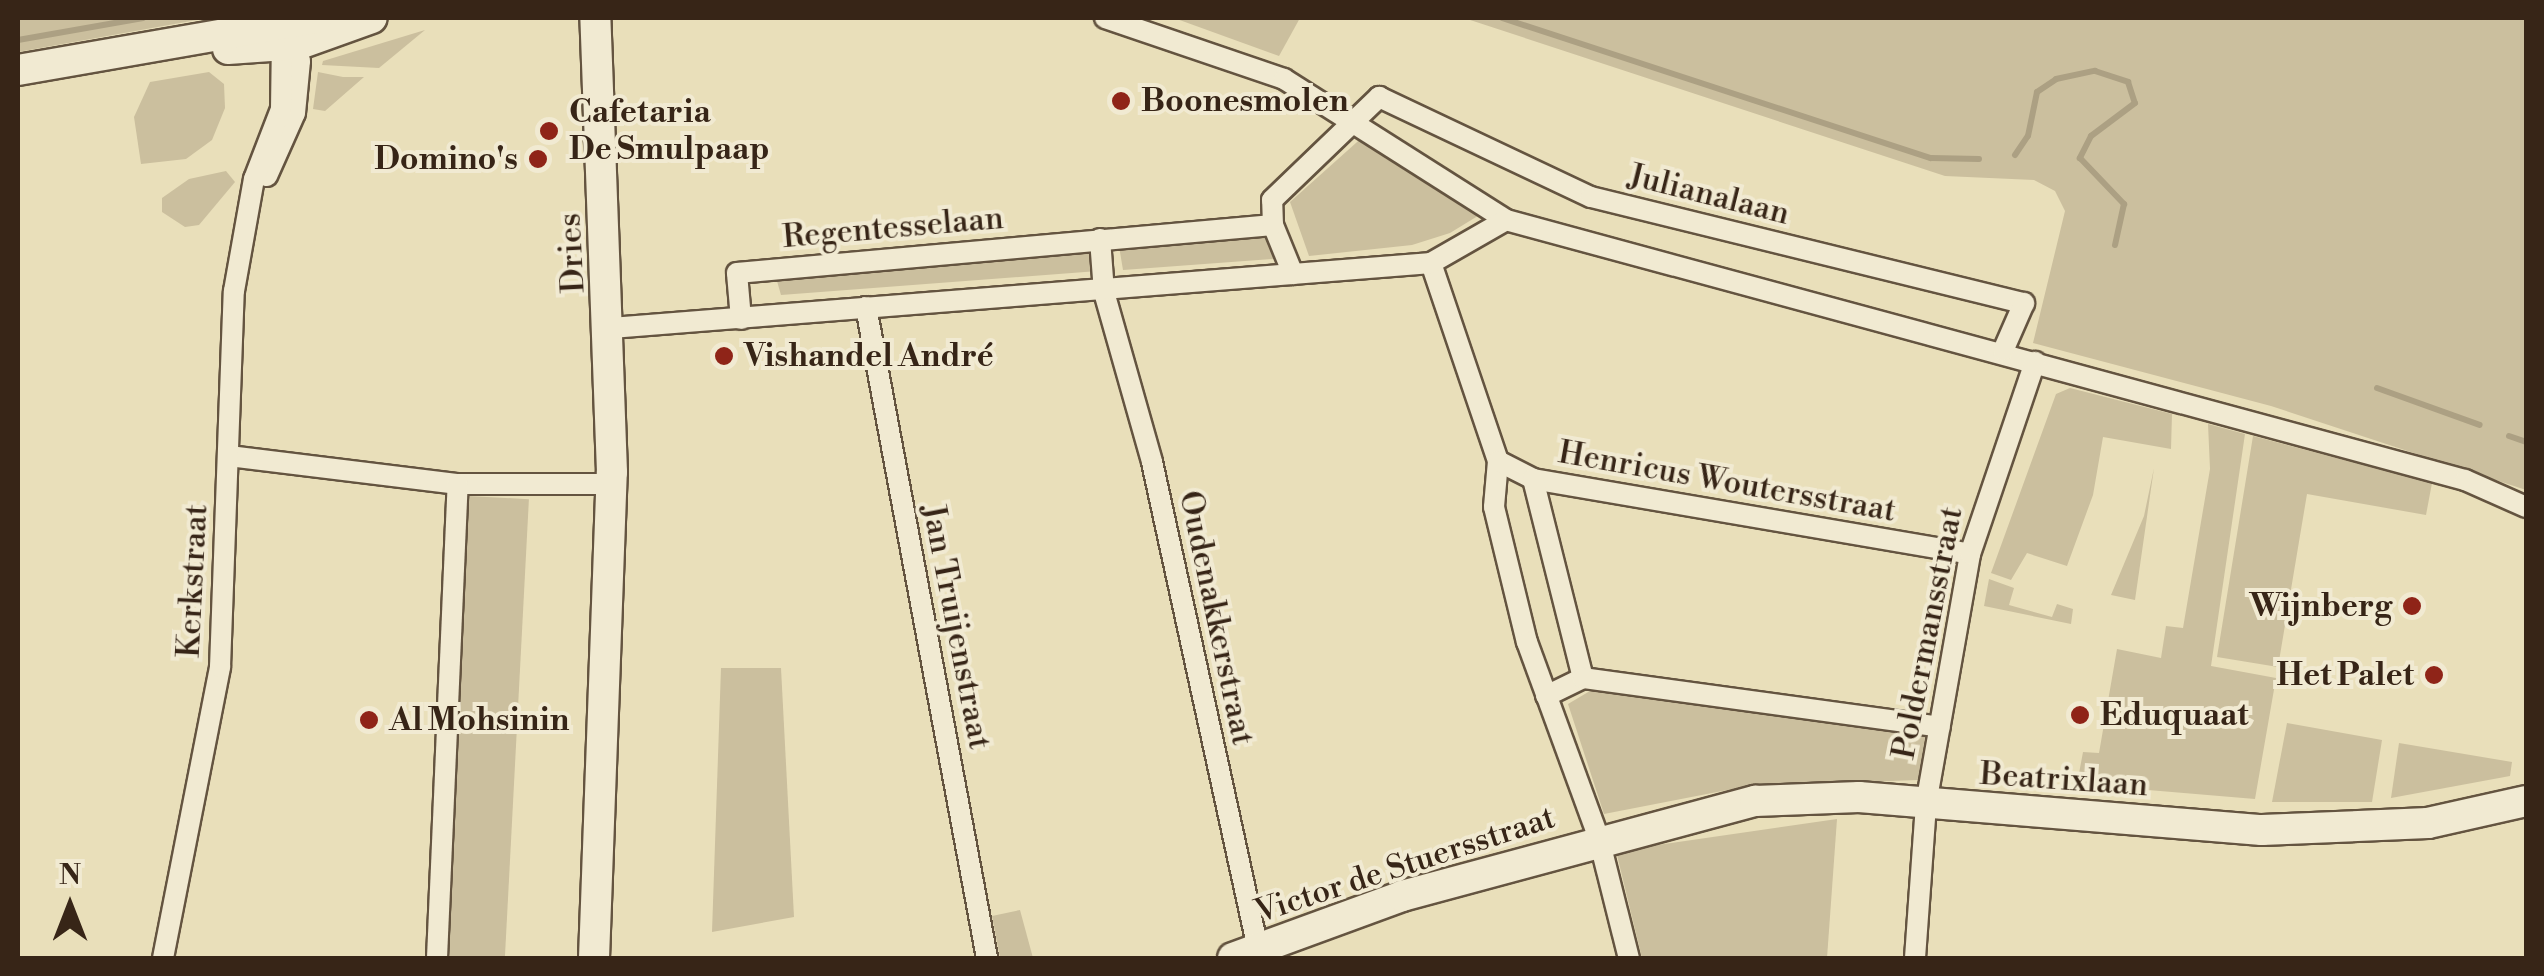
<!DOCTYPE html>
<html>
<head>
<meta charset="utf-8">
<style>
  body { margin:0 }
  #map { position:relative; width:2544px; height:976px; overflow:hidden; background:#e9dfba; font-family:"Libre Bodoni",serif }
  div>[style] { position:absolute }
  [style*='--x'] { left:calc(var(--x)*1px); top:calc(var(--y)*1px); width:calc(var(--w)*1px); rotate:calc(var(--a)*1deg) }
  .green>* { inset:0; background:#cbbf9e; transform-origin:0 0 }
  .stream>* { height:6px; margin:-3px; padding:0 3px; transform-origin:3px; border-radius:3px; background:#aca083 }
  .roads { filter:drop-shadow(2px 0 #645440) drop-shadow(-2px 0 #645440) drop-shadow(0 2px #645440) drop-shadow(0 -2px #645440) }
  .street>* { height:20px; margin:-10px; padding:0 10px; transform-origin:10px; border-radius:10px; background:#f1ead2 }
  .secondary>* { height:30px; margin:-15px; padding:0 15px; transform-origin:15px; border-radius:15px; background:#f1ead2 }
  .dots>* { width:28px; height:28px; translate:-50% -50%; box-sizing:border-box; border:5px solid #f1ead2; border-radius:50% }
  span { translate:-50% -50%; white-space:nowrap; text-align:center; line-height:1.15; -webkit-text-stroke:8px #f1ead2; paint-order:stroke }
  .poi-label { font-size:32px; color:#372517; font-weight:700 }
  .left { translate:0 -50%; text-align:left }
  .right { translate:-100% -50%; text-align:right }
  .street-label { font-size:32px; color:#372517 }
  .frame { position:absolute; inset:0; border:20px solid #372517; pointer-events:none }
  .north { position:absolute; left:20px; top:856px; width:100px; height:100px; -webkit-text-stroke:8px #f1ead2; paint-order:stroke; rotate:0deg; font-size:28px; font-weight:700; line-height:40px; text-align:center; color:#372517 }
  .north::after { content:''; display:block; margin:auto; width:35px; height:45px; background:#372517; clip-path:polygon(50% 0,100% 100%,50% 72%,0 100%) }
</style>
</head>
<body>
<div id="map">
  <div class="green">
    <i style="clip-path:polygon(18px 18px,208px 18px,18px 52px)"></i>
    <i style="clip-path:polygon(1174px 18px,1300px 18px,1279px 56px)"></i>
    <i style="clip-path:polygon(1464px 18px,2526px 18px,2526px 490px,2271px 406px,2033px 343px,2065px 211px,2055px 191px,2034px 180px,1945px 176px)"></i>
    <i style="clip-path:polygon(425px 30px,379px 68px,322px 65px,323px 61px)"></i>
    <i style="clip-path:polygon(209px 72px,224px 84px,225px 108px,212px 140px,186px 159px,141px 164px,134px 117px,150px 82px)"></i>
    <i style="clip-path:polygon(318px 72px,343px 77px,364px 77px,325px 111px,313px 109px)"></i>
    <i style="clip-path:polygon(1366px 134px,1481px 214px,1450px 233px,1412px 245px,1309px 256px,1290px 202px)"></i>
    <i style="clip-path:polygon(226px 171px,235px 182px,199px 225px,185px 227px,162px 212px,162px 198px,189px 179px)"></i>
    <i style="clip-path:polygon(1270px 232px,1286px 258px,1123px 270px,1118px 240px)"></i>
    <i style="clip-path:polygon(1092px 244px,1098px 271px,781px 295px,775px 274px)"></i>
    <i style="clip-path:polygon(2070px 388px,2172px 414px,2171px 449px,2103px 437px,2093px 495px,2067px 566px,2027px 553px,2011px 580px,1991px 573px,2056px 394px)"></i>
    <i style="clip-path:polygon(2208px 424px,2245px 434px,2211px 666px,2276px 678px,2255px 799px,2077px 784px,2083px 752px,2099px 753px,2117px 649px,2161px 658px,2166px 626px,2183px 628px,2210px 469px)"></i>
    <i style="clip-path:polygon(2253px 436px,2432px 483px,2426px 515px,2307px 494px,2278px 667px,2217px 657px)"></i>
    <i style="clip-path:polygon(2154px 468px,2135px 600px,2111px 595px,2144px 516px)"></i>
    <i style="left:468px;top:496px;width:61px;height:463px;rotate:3deg"></i>
    <i style="clip-path:polygon(1989px 579px,2014px 588px,2009px 605px,2052px 617px,2057px 604px,2073px 609px,2071px 624px,1984px 606px)"></i>
    <i style="clip-path:polygon(721px 668px,781px 668px,794px 917px,712px 932px)"></i>
    <i style="clip-path:polygon(1595px 688px,1925px 737px,1918px 780px,1748px 786px,1604px 814px,1568px 704px)"></i>
    <i style="clip-path:polygon(2287px 723px,2382px 740px,2372px 802px,2272px 802px)"></i>
    <i style="clip-path:polygon(2399px 743px,2512px 762px,2510px 776px,2391px 798px)"></i>
    <i style="clip-path:polygon(1837px 819px,1827px 958px,1642px 958px,1616px 851px)"></i>
    <i style="clip-path:polygon(1020px 910px,1033px 958px,1000px 958px,992px 916px)"></i>
  </div>
  <div class="stream">
    <i style="--x:1502;--y:18;--w:451;--a:18.1"></i>
    <i style="--x:1931;--y:158;--w:48;--a:1.2"></i>
    <i style="--x:18;--y:40;--w:127;--a:-10"></i>
    <i style="--x:2015;--y:155;--w:23;--a:-56"></i>
    <i style="--x:2028;--y:136;--w:45;--a:-78.4"></i>
    <i style="--x:2037;--y:92;--w:23;--a:-34"></i>
    <i style="--x:2056;--y:79;--w:40;--a:-12"></i>
    <i style="--x:2095;--y:71;--w:35;--a:18"></i>
    <i style="--x:2128;--y:82;--w:22;--a:72"></i>
    <i style="--x:2135;--y:103;--w:55;--a:143.1"></i>
    <i style="--x:2091;--y:136;--w:25;--a:117"></i>
    <i style="--x:2080;--y:158;--w:64;--a:46.3"></i>
    <i style="--x:2124;--y:204;--w:42;--a:102.4"></i>
    <i style="--x:2377;--y:388;--w:109;--a:19.8"></i>
    <i style="--x:2509;--y:436;--w:18;--a:19"></i>
  </div>
  <div class="roads">
    <div class="street">
      <i style="--x:1105;--y:18;--w:189;--a:18.8"></i>
      <i style="--x:1284;--y:79;--w:263;--a:32.4"></i>
      <i style="--x:1506;--y:220;--w:994;--a:15.17"></i>
      <i style="--x:2465;--y:480;--w:67;--a:23.9"></i>
      <i style="--x:267;--y:176;--w:69;--a:-66"></i>
      <i style="--x:295;--y:113;--w:52;--a:-84.5"></i>
      <i style="--x:300;--y:61;--w:28;--a:-107"></i>
      <i style="--x:1273;--y:225;--w:53;--a:67.8"></i>
      <i style="--x:1100;--y:239;--w:53;--a:85.7"></i>
      <i style="--x:1104;--y:292;--w:177;--a:74.2"></i>
      <i style="--x:1152;--y:462;--w:508;--a:77.72"></i>
      <i style="--x:1431;--y:263;--w:209;--a:71.3"></i>
      <i style="--x:1498;--y:461;--w:46;--a:95"></i>
      <i style="--x:1494;--y:507;--w:139;--a:76.3"></i>
      <i style="--x:1527;--y:642;--w:210;--a:69.9"></i>
      <i style="--x:1599;--y:839;--w:123;--a:75.9"></i>
      <i style="--x:866;--y:307;--w:662;--a:79.47"></i>
      <i style="--x:741;--y:319;--w:46;--a:-95"></i>
      <i style="--x:737;--y:273;--w:538;--a:-5.12"></i>
      <i style="--x:1273;--y:225;--w:25;--a:-92"></i>
      <i style="--x:1272;--y:200;--w:149;--a:-43.9"></i>
      <i style="--x:1379;--y:97;--w:234;--a:25.3"></i>
      <i style="--x:1591;--y:197;--w:446;--a:13.8"></i>
      <i style="--x:2024;--y:303;--w:52;--a:113.6"></i>
      <i style="--x:611;--y:328;--w:823;--a:-4.53"></i>
      <i style="--x:1431;--y:263;--w:86;--a:-29.8"></i>
      <i style="--x:229;--y:456;--w:231;--a:7"></i>
      <i style="--x:458;--y:484;--w:153;--a:0"></i>
      <i style="--x:1498;--y:461;--w:39;--a:27"></i>
      <i style="--x:1533;--y:479;--w:443;--a:9.7"></i>
      <i style="--x:1533;--y:479;--w:205;--a:75.9"></i>
      <i style="--x:1583;--y:678;--w:41;--a:154.1"></i>
      <i style="--x:1583;--y:678;--w:360;--a:7.8"></i>
      <i style="--x:163;--y:958;--w:297;--a:-78.9"></i>
      <i style="--x:220;--y:667;--w:376;--a:-87.9"></i>
      <i style="--x:234;--y:291;--w:114;--a:-79.9"></i>
      <i style="--x:254;--y:179;--w:75;--a:-68.9"></i>
      <i style="--x:281;--y:109;--w:75;--a:-89.2"></i>
      <i style="--x:437;--y:958;--w:474;--a:-87.5"></i>
      <i style="--x:1915;--y:958;--w:154;--a:-85.9"></i>
      <i style="--x:1926;--y:804;--w:254;--a:-80"></i>
      <i style="--x:1970;--y:554;--w:203;--a:-71.3"></i>
    </div>
    <div class="secondary">
      <i style="--x:228;--y:49;--w:71;--a:-4"></i>
      <i style="--x:299;--y:44;--w:77;--a:-19.6"></i>
      <i style="--x:18;--y:70;--w:303;--a:-9.9"></i>
      <i style="--x:594;--y:958;--w:486;--a:-87.9"></i>
      <i style="--x:612;--y:472;--w:454;--a:-92.1"></i>
      <i style="--x:1233;--y:958;--w:180;--a:-20.1"></i>
      <i style="--x:1402;--y:896;--w:366;--a:-15.1"></i>
      <i style="--x:1755;--y:801;--w:104;--a:-2.2"></i>
      <i style="--x:1859;--y:797;--w:404;--a:4.7"></i>
      <i style="--x:2262;--y:830;--w:166;--a:-2.4"></i>
      <i style="--x:2428;--y:823;--w:100;--a:-12.7"></i>
    </div>
  </div>
  <div class="dots">
    <i style="left:1121px;top:101px;background:#8f2418"></i>
    <i style="left:549px;top:131px;background:#8f2418"></i>
    <i style="left:538px;top:159px;background:#8f2418"></i>
    <i style="left:724px;top:356px;background:#8f2418"></i>
    <i style="left:2412px;top:606px;background:#8f2418"></i>
    <i style="left:2434px;top:675px;background:#8f2418"></i>
    <i style="left:2080px;top:715px;background:#8f2418"></i>
    <i style="left:369px;top:720px;background:#8f2418"></i>
  </div>
  <div class="poi-label">
    <span class="left" style="left:1141px;top:101px">Boonesmolen</span>
    <span class="left" style="left:569px;top:131px">Cafetaria<br>De Smulpaap</span>
    <span class="right" style="left:518px;top:159px">Domino's</span>
    <span class="left" style="left:744px;top:356px">Vishandel André</span>
    <span class="right" style="left:2392px;top:606px">Wijnberg</span>
    <span class="right" style="left:2414px;top:675px">Het Palet</span>
    <span class="left" style="left:2100px;top:715px">Eduquaat</span>
    <span class="left" style="left:389px;top:720px">Al Mohsinin</span>
  </div>
  <div class="street-label">
    <span style="left:1709px;top:195px;rotate:14deg">Julianalaan</span>
    <span style="left:893px;top:228px;rotate:-5deg">Regentesselaan</span>
    <span style="left:572px;top:253px;rotate:-93deg">Dries</span>
    <span style="left:1727px;top:482px;rotate:10deg">Henricus Woutersstraat</span>
    <span style="left:193px;top:581px;rotate:-87deg">Kerkstraat</span>
    <span style="left:1216px;top:618px;rotate:78deg">Oudenakkerstraat</span>
    <span style="left:956px;top:627px;rotate:79deg">Jan Truijenstraat</span>
    <span style="left:1928px;top:633px;rotate:-79deg">Poldermansstraat</span>
    <span style="left:2064px;top:780px;rotate:4deg">Beatrixlaan</span>
    <span style="left:1405px;top:865px;rotate:-18deg">Victor de Stuersstraat</span>
  </div>
  <div class="frame"></div>
  <div class="north">N</div>
</div>
</body>
</html>
